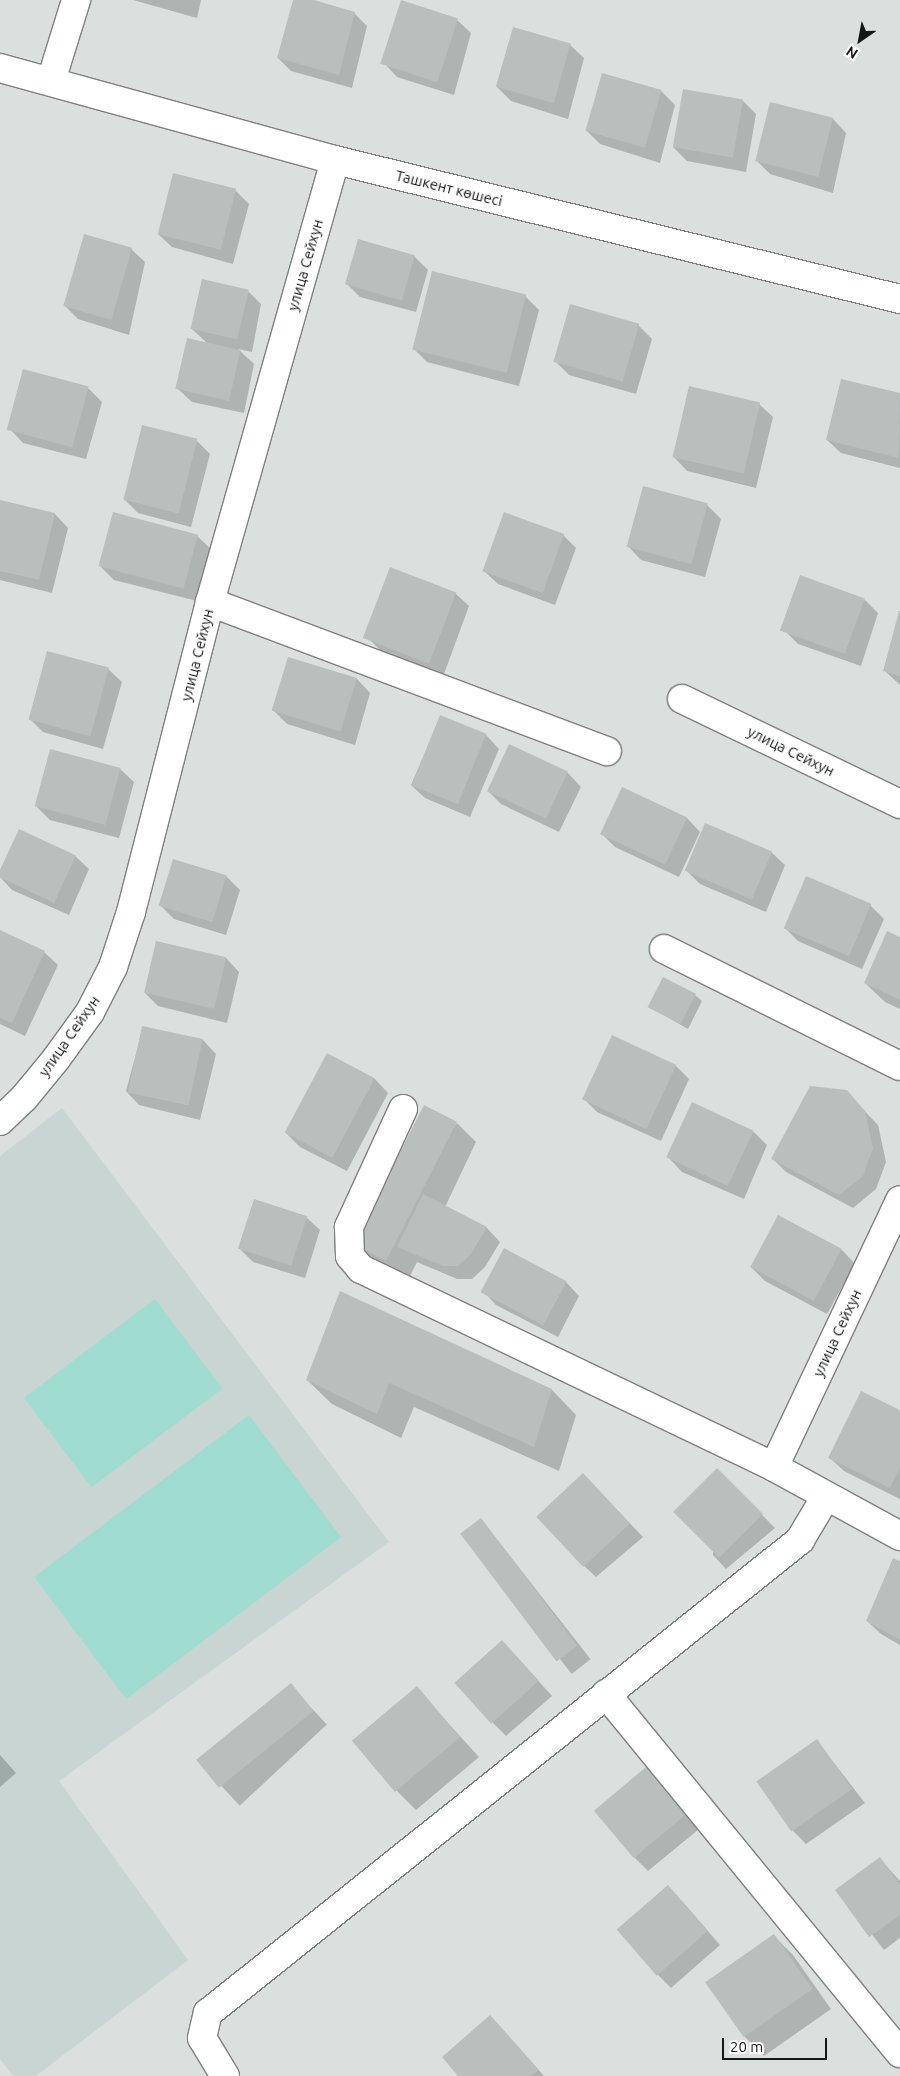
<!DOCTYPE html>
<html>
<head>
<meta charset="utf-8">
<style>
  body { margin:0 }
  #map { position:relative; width:900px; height:2076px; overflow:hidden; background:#dbe0de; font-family:Ubuntu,sans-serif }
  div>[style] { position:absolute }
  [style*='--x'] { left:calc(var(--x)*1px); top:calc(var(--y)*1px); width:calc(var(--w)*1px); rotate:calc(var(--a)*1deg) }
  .built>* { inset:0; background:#c8d5d2 }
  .green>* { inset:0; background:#a1dcd1; transform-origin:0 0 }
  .shadow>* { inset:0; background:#0003; transform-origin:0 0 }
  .building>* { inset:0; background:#babfbe; transform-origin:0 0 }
  .roads { filter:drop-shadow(1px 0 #7d8180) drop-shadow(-1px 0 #7d8180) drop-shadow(0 1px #7d8180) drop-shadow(0 -1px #7d8180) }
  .minor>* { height:28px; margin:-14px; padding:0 14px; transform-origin:14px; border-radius:14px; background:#fff }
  span { translate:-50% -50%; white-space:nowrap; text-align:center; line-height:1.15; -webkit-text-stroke:4.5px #fff; paint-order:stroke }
  .street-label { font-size:15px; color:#151717 }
  .north { position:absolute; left:835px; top:15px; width:50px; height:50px; -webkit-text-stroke:4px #fff; paint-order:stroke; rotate:213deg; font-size:14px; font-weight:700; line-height:20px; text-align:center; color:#151717 }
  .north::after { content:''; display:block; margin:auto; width:18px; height:22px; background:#151717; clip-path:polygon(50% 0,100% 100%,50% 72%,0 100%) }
  .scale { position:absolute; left:722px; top:2038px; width:105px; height:22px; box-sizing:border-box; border:2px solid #151717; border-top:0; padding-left:6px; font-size:15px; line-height:18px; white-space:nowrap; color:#151717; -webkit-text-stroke:4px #fff; paint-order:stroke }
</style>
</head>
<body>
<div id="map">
  <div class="built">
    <i style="clip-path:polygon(62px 1108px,389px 1542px,59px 1781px,188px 1960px,36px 2076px,13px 2076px,0 2059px,0 1156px)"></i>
  </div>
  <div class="green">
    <i style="left:155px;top:1299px;width:112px;height:164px;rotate:53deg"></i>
    <i style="left:249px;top:1415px;width:153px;height:269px;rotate:53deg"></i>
  </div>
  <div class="shadow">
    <i style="clip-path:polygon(133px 0,201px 0,197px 18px)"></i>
    <i style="clip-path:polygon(294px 0,310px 0,354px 13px,367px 26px,352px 88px,291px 71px,278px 58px)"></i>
    <i style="clip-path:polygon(457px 20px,471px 33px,454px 95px,397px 77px,384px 63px)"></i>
    <i style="clip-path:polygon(570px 45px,584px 58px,568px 119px,511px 101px,497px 87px)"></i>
    <i style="clip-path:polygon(661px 91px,675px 105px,660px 163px,600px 144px,587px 131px)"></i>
    <i style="clip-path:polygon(743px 101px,756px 114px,746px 172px,687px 161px,673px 147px)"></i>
    <i style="clip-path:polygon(771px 104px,833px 119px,846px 133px,833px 193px,770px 174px,757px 161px)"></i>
    <i style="clip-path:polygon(236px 191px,249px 204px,233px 264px,172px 247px,158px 234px)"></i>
    <i style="clip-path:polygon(131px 249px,145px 262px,129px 335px,78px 319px,65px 306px)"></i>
    <i style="clip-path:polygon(414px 256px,428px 270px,416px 312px,360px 297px,347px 284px)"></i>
    <i style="clip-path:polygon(248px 291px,261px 304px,252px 352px,238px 349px,254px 364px,244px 413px,192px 402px,178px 389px,208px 344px,192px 329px)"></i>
    <i style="clip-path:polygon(525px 296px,539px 310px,519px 386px,427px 362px,413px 348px)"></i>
    <i style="clip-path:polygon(638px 325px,652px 339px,636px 394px,569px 375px,555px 361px)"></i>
    <i style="clip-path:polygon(23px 370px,89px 389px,102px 402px,86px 459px,23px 443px,10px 429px)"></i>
    <i style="clip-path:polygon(842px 380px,900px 394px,900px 468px,841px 453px,827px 440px)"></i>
    <i style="clip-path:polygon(759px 404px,773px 417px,756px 488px,687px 471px,674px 457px)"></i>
    <i style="clip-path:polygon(197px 441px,210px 454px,191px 527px,138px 513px,124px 499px)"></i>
    <i style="clip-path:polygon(0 501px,55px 514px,68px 528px,52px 593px,0 580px)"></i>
    <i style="clip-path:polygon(707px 505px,721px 519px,705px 577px,641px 560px,628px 546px)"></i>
    <i style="clip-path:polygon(563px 535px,576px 548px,555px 605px,498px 584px,484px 571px)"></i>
    <i style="clip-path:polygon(197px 536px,211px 549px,197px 601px,114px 580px,100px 566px)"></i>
    <i style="clip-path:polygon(455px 593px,469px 606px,444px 674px,382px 652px,368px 638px)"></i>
    <i style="clip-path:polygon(865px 600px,878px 613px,861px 666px,798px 644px,785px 631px)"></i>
    <i style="clip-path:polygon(900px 614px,900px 685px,885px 671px)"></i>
    <i style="clip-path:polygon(108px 669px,122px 682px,103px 749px,43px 732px,30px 719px)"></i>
    <i style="clip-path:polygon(357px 679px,370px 693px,355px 745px,287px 724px,273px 710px)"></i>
    <i style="clip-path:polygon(441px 716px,486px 735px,499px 749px,470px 817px,425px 798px,411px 785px)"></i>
    <i style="clip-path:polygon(510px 746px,568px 773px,581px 787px,559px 832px,501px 804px,488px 791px)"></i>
    <i style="clip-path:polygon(120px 769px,134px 782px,119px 838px,50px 820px,36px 806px)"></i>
    <i style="clip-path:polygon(623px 788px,687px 818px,700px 832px,679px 877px,615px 847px,602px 834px)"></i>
    <i style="clip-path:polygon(19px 831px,75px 856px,89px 869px,69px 915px,12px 890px,0 877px)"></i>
    <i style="clip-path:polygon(771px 852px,785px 865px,766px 912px,700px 884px,687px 871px)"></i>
    <i style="clip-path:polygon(226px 876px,240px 890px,226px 935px,174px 919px,161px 906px)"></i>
    <i style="clip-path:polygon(870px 905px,884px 919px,862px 969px,798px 941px,785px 928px)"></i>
    <i style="clip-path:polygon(0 931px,44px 952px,58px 965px,25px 1036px,0 1024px)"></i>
    <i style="clip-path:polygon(900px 938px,900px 1009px,885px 1002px,865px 983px)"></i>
    <i style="clip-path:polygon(226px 958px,239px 972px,227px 1023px,158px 1006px,145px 993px)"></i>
    <i style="clip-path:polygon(695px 995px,702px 1001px,688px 1029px,650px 1007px)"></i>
    <i style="clip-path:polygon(143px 1028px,203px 1040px,216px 1054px,200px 1120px,139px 1105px,126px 1091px)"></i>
    <i style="clip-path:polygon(327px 1055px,375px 1079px,388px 1093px,347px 1171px,300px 1147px,286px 1133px)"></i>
    <i style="clip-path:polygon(676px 1066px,689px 1079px,661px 1141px,597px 1112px,584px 1099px)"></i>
    <i style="clip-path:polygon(857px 1103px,878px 1125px,886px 1162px,876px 1189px,853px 1208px,786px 1172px,773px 1159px)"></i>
    <i style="clip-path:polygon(457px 1123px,476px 1142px,445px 1207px,487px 1228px,500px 1242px,485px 1267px,472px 1279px,457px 1279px,417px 1262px,408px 1280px,377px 1265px,357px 1245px)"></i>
    <i style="clip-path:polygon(754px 1132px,767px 1145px,744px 1199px,682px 1172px,669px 1158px)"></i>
    <i style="clip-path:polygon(779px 1216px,842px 1250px,855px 1264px,827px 1314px,765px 1281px,751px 1267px)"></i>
    <i style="clip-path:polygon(306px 1217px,320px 1230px,305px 1278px,253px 1262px,240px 1249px)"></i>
    <i style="clip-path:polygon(566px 1282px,579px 1296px,558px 1337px,496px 1305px,483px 1291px)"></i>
    <i style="clip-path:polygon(341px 1292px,552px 1390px,576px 1415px,559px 1471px,414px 1407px,401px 1438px,332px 1404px,307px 1380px)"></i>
    <i style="clip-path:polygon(900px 1412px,900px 1499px,844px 1471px,830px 1458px)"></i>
    <i style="clip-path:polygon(717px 1469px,775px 1528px,726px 1569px,713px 1555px)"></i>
    <i style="clip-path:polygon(597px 1489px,643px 1537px,596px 1577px,582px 1564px)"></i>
    <i style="left:481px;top:1519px;width:178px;height:24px;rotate:52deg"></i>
    <i style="clip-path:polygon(900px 1562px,900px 1645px,881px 1634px,867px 1621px)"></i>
    <i style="clip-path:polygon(515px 1655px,552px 1696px,506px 1736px,493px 1723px)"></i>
    <i style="left:290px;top:1685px;width:54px;height:119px;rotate:47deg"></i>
    <i style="clip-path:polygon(416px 1688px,479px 1757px,416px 1810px,397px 1791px)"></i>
    <i style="clip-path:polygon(817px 1741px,865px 1803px,806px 1844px,793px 1831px)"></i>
    <i style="clip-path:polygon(0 1755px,16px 1773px,0 1787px)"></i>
    <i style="clip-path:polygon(646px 1769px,699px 1829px,648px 1871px,635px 1858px)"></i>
    <i style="clip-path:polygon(880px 1859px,900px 1881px,900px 1938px,884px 1950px,837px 1890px)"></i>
    <i style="clip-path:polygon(681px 1900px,720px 1945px,671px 1988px,658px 1975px)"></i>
    <i style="clip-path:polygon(773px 1935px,793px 1955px,831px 2009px,764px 2056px,745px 2037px,706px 1983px)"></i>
    <i style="clip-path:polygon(490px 2016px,503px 2030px,544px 2076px,460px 2076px)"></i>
  </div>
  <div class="building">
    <i style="clip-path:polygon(293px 0,314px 0,355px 12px,339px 75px,277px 58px)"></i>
    <i style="left:401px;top:0;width:60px;height:67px;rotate:18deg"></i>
    <i style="left:513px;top:27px;width:60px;height:62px;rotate:16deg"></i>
    <i style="left:602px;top:73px;width:62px;height:60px;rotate:16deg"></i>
    <i style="left:683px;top:89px;width:61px;height:59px;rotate:10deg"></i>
    <i style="left:770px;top:102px;width:65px;height:61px;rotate:14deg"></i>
    <i style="left:173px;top:173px;width:65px;height:63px;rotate:14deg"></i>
    <i style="left:84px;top:234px;width:50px;height:75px;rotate:16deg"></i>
    <i style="left:358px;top:239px;width:59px;height:47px;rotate:16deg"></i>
    <i style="left:432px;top:271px;width:97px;height:81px;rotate:14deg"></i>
    <i style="left:202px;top:279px;width:48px;height:51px;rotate:13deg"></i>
    <i style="left:570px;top:304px;width:72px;height:60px;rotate:16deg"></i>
    <i style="left:187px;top:338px;width:55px;height:52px;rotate:13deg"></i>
    <i style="left:23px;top:369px;width:68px;height:63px;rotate:15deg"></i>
    <i style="clip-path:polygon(841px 379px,900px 393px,899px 458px,826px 440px)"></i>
    <i style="left:689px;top:386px;width:73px;height:73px;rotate:13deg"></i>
    <i style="left:142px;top:425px;width:57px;height:77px;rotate:14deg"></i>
    <i style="left:643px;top:486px;width:67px;height:63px;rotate:15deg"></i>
    <i style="clip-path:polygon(0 500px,55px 513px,39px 580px,0 571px)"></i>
    <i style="left:113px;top:512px;width:88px;height:56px;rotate:15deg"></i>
    <i style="left:504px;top:512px;width:64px;height:63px;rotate:20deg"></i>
    <i style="left:390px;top:567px;width:71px;height:76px;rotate:21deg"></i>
    <i style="left:800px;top:575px;width:69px;height:59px;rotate:20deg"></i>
    <i style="clip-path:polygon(899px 611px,900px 611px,900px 676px,883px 671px)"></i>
    <i style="left:47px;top:651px;width:64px;height:71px;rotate:15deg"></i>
    <i style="left:288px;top:657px;width:72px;height:56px;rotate:17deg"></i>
    <i style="left:440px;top:715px;width:50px;height:76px;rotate:22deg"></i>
    <i style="left:509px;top:744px;width:65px;height:52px;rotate:25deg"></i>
    <i style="left:50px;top:749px;width:73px;height:59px;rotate:15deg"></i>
    <i style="left:622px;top:787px;width:72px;height:52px;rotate:25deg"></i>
    <i style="left:705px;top:823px;width:73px;height:52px;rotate:23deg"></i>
    <i style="left:19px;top:829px;width:63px;height:52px;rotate:25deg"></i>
    <i style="left:173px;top:859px;width:56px;height:49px;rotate:17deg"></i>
    <i style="left:806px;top:876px;width:71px;height:57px;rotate:23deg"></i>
    <i style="clip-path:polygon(0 930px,45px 951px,12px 1023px,0 1018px)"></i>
    <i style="clip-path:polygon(887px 931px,900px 937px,900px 1000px,864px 983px)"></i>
    <i style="left:156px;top:941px;width:72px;height:53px;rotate:13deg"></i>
    <i style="left:663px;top:977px;width:37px;height:34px;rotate:27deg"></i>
    <i style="left:142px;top:1026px;width:62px;height:68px;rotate:12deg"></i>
    <i style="left:612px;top:1035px;width:71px;height:71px;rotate:25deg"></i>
    <i style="left:327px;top:1053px;width:54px;height:90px;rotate:28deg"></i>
    <i style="clip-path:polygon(810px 1086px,847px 1090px,865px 1111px,873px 1148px,863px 1176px,839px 1195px,771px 1159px)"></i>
    <i style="left:692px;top:1102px;width:68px;height:61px;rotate:25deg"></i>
    <i style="left:424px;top:1105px;width:37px;height:156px;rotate:27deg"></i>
    <i style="clip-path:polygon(423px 1194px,487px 1227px,471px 1254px,458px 1266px,443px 1266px,397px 1247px)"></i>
    <i style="left:254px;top:1199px;width:56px;height:52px;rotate:18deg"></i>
    <i style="left:778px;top:1215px;width:72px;height:59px;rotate:28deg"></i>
    <i style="left:504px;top:1248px;width:71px;height:50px;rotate:28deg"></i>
    <i style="clip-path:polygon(340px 1291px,552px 1389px,534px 1447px,389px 1383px,377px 1414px,306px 1380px)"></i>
    <i style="clip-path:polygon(861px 1391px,900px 1410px,900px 1467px,890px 1488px,828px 1458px)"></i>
    <i style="left:717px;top:1468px;width:65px;height:62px;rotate:45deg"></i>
    <i style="left:583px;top:1473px;width:69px;height:64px;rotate:47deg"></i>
    <i style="left:481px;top:1518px;width:160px;height:26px;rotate:53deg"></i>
    <i style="clip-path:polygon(893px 1558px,900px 1561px,900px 1640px,866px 1621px)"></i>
    <i style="left:502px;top:1640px;width:55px;height:64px;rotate:48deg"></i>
    <i style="left:291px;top:1683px;width:36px;height:122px;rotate:51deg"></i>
    <i style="left:417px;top:1686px;width:67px;height:85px;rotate:50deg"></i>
    <i style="left:817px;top:1739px;width:61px;height:74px;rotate:55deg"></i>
    <i style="left:646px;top:1767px;width:62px;height:68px;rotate:50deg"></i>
    <i style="clip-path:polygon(880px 1857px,900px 1885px,900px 1915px,869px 1937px,835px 1890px)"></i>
    <i style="left:668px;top:1885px;width:61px;height:68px;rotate:49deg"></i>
    <i style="left:774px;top:1934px;width:67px;height:84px;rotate:55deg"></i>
    <i style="clip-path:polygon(490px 2015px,539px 2070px,531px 2076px,458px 2076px,442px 2057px)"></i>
  </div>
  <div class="roads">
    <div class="minor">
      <i style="--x:0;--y:68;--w:347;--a:15.4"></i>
      <i style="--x:335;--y:160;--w:582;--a:13.82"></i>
      <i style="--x:51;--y:81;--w:85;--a:-72.8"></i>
      <i style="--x:210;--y:602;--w:424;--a:20.6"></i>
      <i style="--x:682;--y:699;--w:242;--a:25.7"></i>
      <i style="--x:664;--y:949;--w:263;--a:26.4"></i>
      <i style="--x:403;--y:1109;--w:130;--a:114.6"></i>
      <i style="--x:349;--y:1227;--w:29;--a:88"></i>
      <i style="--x:350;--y:1256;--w:17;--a:50"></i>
      <i style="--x:361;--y:1269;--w:458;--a:25.6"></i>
      <i style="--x:774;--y:1467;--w:144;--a:28.7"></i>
      <i style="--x:0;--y:1121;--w:33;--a:-44"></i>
      <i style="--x:24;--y:1098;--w:50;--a:-50.6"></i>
      <i style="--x:56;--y:1059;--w:58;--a:-54.1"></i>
      <i style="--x:90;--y:1012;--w:51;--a:-62.9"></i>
      <i style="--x:113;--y:967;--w:58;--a:-71.9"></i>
      <i style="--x:131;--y:912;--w:320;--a:-75.7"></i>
      <i style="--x:210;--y:602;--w:459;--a:-74.2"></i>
      <i style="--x:774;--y:1467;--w:295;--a:-64.7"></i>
      <i style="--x:606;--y:1694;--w:464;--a:50.7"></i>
      <i style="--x:225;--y:2076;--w:44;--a:-121.2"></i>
      <i style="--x:202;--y:2038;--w:26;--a:-77"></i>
      <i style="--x:208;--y:2013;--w:758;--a:-38.62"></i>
      <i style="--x:800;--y:1540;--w:49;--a:-59.2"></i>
    </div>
  </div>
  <div class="street-label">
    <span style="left:449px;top:188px;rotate:14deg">Ташкент көшесі</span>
    <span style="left:305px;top:265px;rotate:-74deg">улица Сейхун</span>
    <span style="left:197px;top:655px;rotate:-76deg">улица Сейхун</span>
    <span style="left:791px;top:751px;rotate:26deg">улица Сейхун</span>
    <span style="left:69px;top:1036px;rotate:-55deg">улица Сейхун</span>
    <span style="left:837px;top:1333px;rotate:-65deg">улица Сейхун</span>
  </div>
  <div class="north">N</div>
  <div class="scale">20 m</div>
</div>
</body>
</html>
